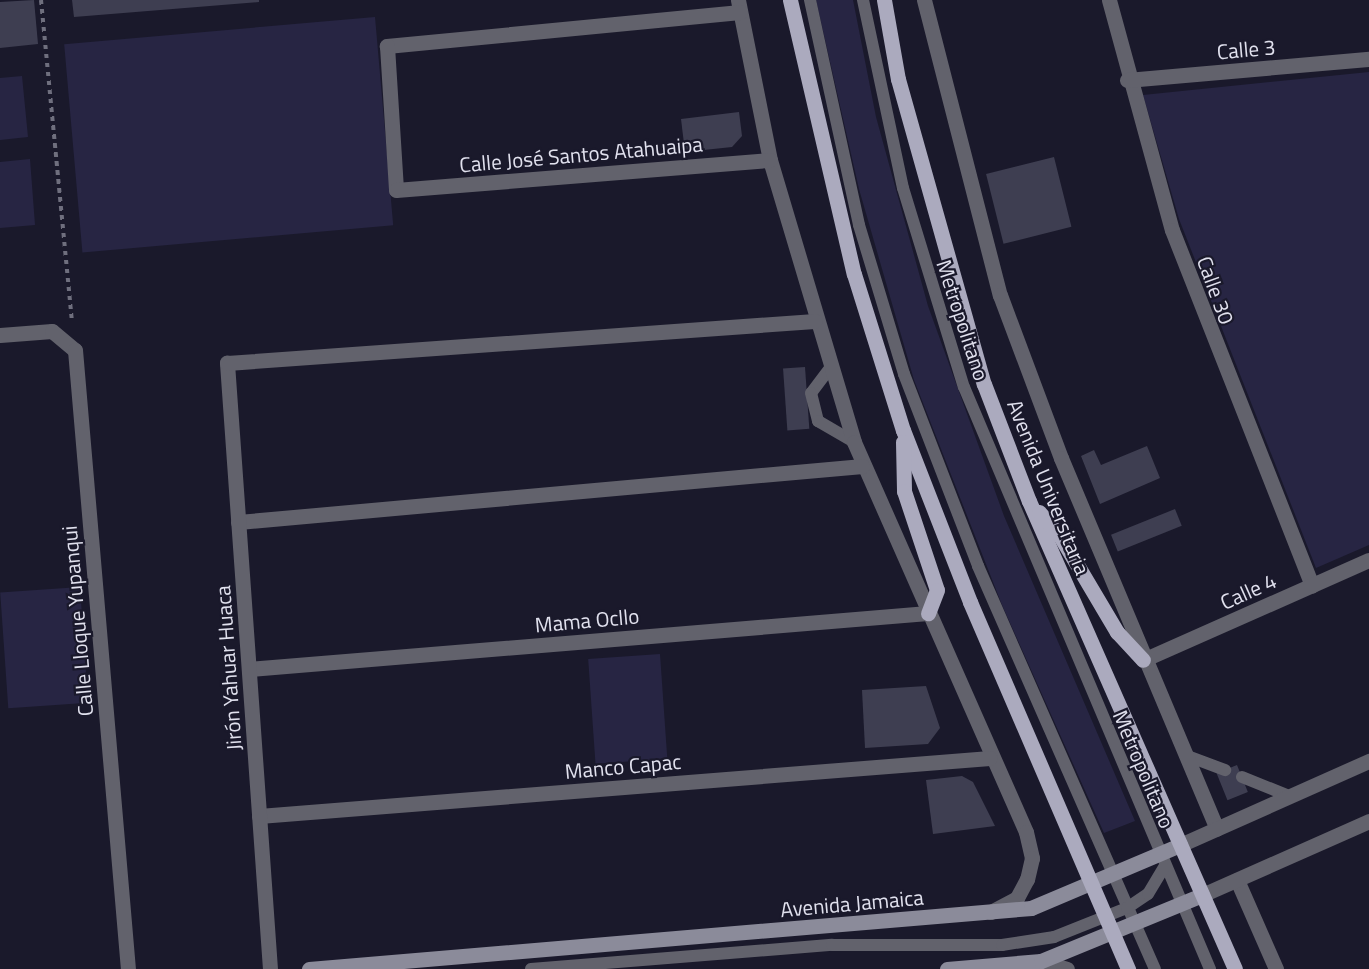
<!DOCTYPE html>
<html>
<head>
<meta charset="utf-8">
<style>
  body { margin:0 }
  #map { position:relative; width:1369px; height:969px; overflow:hidden; background:#1a192b; font-family:"Titillium Web",sans-serif }
  div>[style] { position:absolute }
  [style*='--x'] { left:calc(var(--x)*1px); top:calc(var(--y)*1px); width:calc(var(--w)*1px); rotate:calc(var(--a)*1deg) }
  .green>* { inset:0; background:#272543; transform-origin:0 0 }
  .building>* { inset:0; background:#3e3e51; transform-origin:0 0 }
  .path>* { height:4px; margin-top:-2px; transform-origin:0; background:repeating-linear-gradient(90deg,#6f6f7e 0 4.5px,transparent 0 9px) }
  .service>* { height:12px; margin:-6px; padding:0 6px; transform-origin:6px; border-radius:6px; background:#62626c }
  .minor>* { height:15px; margin:-7.5px; padding:0 7.5px; transform-origin:7.5px; border-radius:7.5px; background:#62626c }
  .tertiary>* { height:15px; margin:-7.5px; padding:0 7.5px; transform-origin:7.5px; border-radius:7.5px; background:#62626c }
  .secondary>* { height:15px; margin:-7.5px; padding:0 7.5px; transform-origin:7.5px; border-radius:7.5px; background:#8b8b9a }
  .primary>* { height:15px; margin:-7.5px; padding:0 7.5px; transform-origin:7.5px; border-radius:7.5px; background:#abaabe }
  span { translate:-50% -50%; white-space:nowrap; text-align:center; line-height:1.15; -webkit-text-stroke:4.5px #1a192b; paint-order:stroke }
  .street-label { font-size:21px; color:#e1e1ee }
</style>
</head>
<body>
<div id="map">
  <div class="green">
    <i style="clip-path:polygon(816px 0,853px 0,876px 117px,928px 306px,1004px 516px,1135px 821px,1104px 833px,1002px 605px,914px 380px,859px 189px)"></i>
    <i style="left:375px;top:17px;width:209px;height:312px;rotate:85deg"></i>
    <i style="clip-path:polygon(1369px 72px,1369px 545px,1316px 568px,1179px 219px,1143px 95px)"></i>
    <i style="clip-path:polygon(22px 76px,28px 137px,0 140px,0 78px)"></i>
    <i style="clip-path:polygon(30px 159px,35px 225px,0 228px,0 162px)"></i>
    <i style="left:80px;top:587px;width:116px;height:80px;rotate:86deg"></i>
    <i style="left:660px;top:654px;width:105px;height:72px;rotate:86deg"></i>
  </div>
  <div class="building">
    <i style="clip-path:polygon(34px 0,38px 44px,0 48px,0 2px)"></i>
    <i style="clip-path:polygon(72px 0,259px 0,259px 2px,74px 17px)"></i>
    <i style="clip-path:polygon(739px 112px,742px 136px,732px 147px,685px 152px,681px 119px)"></i>
    <i style="left:1054px;top:157px;width:72px;height:70px;rotate:76deg"></i>
    <i style="left:805px;top:367px;width:62px;height:22px;rotate:86deg"></i>
    <i style="clip-path:polygon(1147px 446px,1160px 478px,1100px 504px,1081px 456px,1094px 450px,1101px 465px)"></i>
    <i style="left:1175px;top:509px;width:18px;height:69px;rotate:68deg"></i>
    <i style="clip-path:polygon(926px 686px,940px 728px,928px 744px,865px 748px,862px 690px)"></i>
    <i style="left:1237px;top:765px;width:29px;height:22px;rotate:68deg"></i>
    <i style="clip-path:polygon(962px 776px,973px 782px,995px 826px,933px 834px,926px 780px)"></i>
  </div>
  <div class="path">
    <i style="--x:41;--y:0;--w:323;--a:84.5"></i>
  </div>
  <div class="service">
    <i style="--x:810;--y:0;--w:230;--a:77.7"></i>
    <i style="--x:859;--y:225;--w:156;--a:73.2"></i>
    <i style="--x:904;--y:374;--w:206;--a:68.9"></i>
    <i style="--x:978;--y:566;--w:440;--a:66.3"></i>
    <i style="--x:863;--y:0;--w:192;--a:78"></i>
    <i style="--x:903;--y:188;--w:208;--a:73"></i>
    <i style="--x:964;--y:387;--w:632;--a:67.09"></i>
    <i style="--x:830;--y:368;--w:31;--a:127"></i>
    <i style="--x:811;--y:393;--w:29;--a:76"></i>
    <i style="--x:818;--y:421;--w:42;--a:30.3"></i>
    <i style="--x:1185;--y:755;--w:43;--a:20.6"></i>
    <i style="--x:1242;--y:777;--w:51;--a:22"></i>
    <i style="--x:531;--y:969;--w:302;--a:-4.6"></i>
    <i style="--x:832;--y:945;--w:170;--a:0"></i>
    <i style="--x:1002;--y:945;--w:53;--a:-8.7"></i>
    <i style="--x:1054;--y:937;--w:79;--a:-21.7"></i>
    <i style="--x:1127;--y:908;--w:25;--a:-34"></i>
    <i style="--x:1148;--y:894;--w:33;--a:-59"></i>
  </div>
  <div class="minor">
    <i style="--x:738;--y:0;--w:163;--a:78.7"></i>
    <i style="--x:770;--y:160;--w:294;--a:73.4"></i>
    <i style="--x:854;--y:442;--w:426;--a:66.2"></i>
    <i style="--x:1026;--y:832;--w:27;--a:77"></i>
    <i style="--x:1032;--y:858;--w:22;--a:103"></i>
    <i style="--x:1027;--y:879;--w:21;--a:118"></i>
    <i style="--x:1017;--y:898;--w:30;--a:152"></i>
    <i style="--x:924;--y:0;--w:305;--a:75.6"></i>
    <i style="--x:1000;--y:295;--w:174;--a:69.5"></i>
    <i style="--x:1061;--y:458;--w:402;--a:67.2"></i>
    <i style="--x:1109;--y:0;--w:238;--a:74.7"></i>
    <i style="--x:1172;--y:230;--w:382;--a:68.5"></i>
    <i style="--x:740;--y:12;--w:355;--a:174.5"></i>
    <i style="--x:387;--y:46;--w:144;--a:86.4"></i>
    <i style="--x:396;--y:190;--w:375;--a:-4.6"></i>
    <i style="--x:1127;--y:80;--w:243;--a:-5"></i>
    <i style="--x:0;--y:335;--w:52;--a:-4.4"></i>
    <i style="--x:52;--y:331;--w:30;--a:40"></i>
    <i style="--x:75;--y:350;--w:621;--a:85.11"></i>
    <i style="--x:238;--y:522;--w:627;--a:-5.13"></i>
    <i style="--x:1143;--y:660;--w:247;--a:-23.9"></i>
    <i style="--x:249;--y:669;--w:681;--a:-4.71"></i>
    <i style="--x:259;--y:816;--w:733;--a:-4.54"></i>
    <i style="--x:1237;--y:880;--w:97;--a:66.3"></i>
    <i style="--x:1041;--y:961;--w:27;--a:17"></i>
    <i style="--x:270;--y:969;--w:608;--a:-94.06"></i>
    <i style="--x:227;--y:363;--w:589;--a:-4.09"></i>
  </div>
  <div class="tertiary">
    <i style="--x:1180;--y:845;--w:207;--a:-24"></i>
    <i style="--x:1202;--y:895;--w:183;--a:-23.9"></i>
  </div>
  <div class="secondary">
    <i style="--x:309;--y:969;--w:725;--a:-4.83"></i>
    <i style="--x:1031;--y:908;--w:162;--a:-22.9"></i>
    <i style="--x:947;--y:969;--w:94;--a:-4.9"></i>
    <i style="--x:1041;--y:961;--w:174;--a:-22.3"></i>
  </div>
  <div class="primary">
    <i style="--x:790;--y:0;--w:281;--a:76.9"></i>
    <i style="--x:854;--y:274;--w:164;--a:72.6"></i>
    <i style="--x:903;--y:430;--w:185;--a:68.7"></i>
    <i style="--x:970;--y:602;--w:400;--a:66.7"></i>
    <i style="--x:884;--y:0;--w:80;--a:80"></i>
    <i style="--x:898;--y:79;--w:317;--a:74.3"></i>
    <i style="--x:984;--y:384;--w:125;--a:69"></i>
    <i style="--x:1029;--y:501;--w:511;--a:66.24"></i>
    <i style="--x:903;--y:442;--w:49;--a:88.8"></i>
    <i style="--x:904;--y:491;--w:104;--a:71.6"></i>
    <i style="--x:937;--y:590;--w:25;--a:111"></i>
    <i style="--x:1039;--y:512;--w:32;--a:49"></i>
    <i style="--x:1060;--y:536;--w:112;--a:59.3"></i>
    <i style="--x:1117;--y:632;--w:38;--a:47"></i>
  </div>
  <div class="street-label">
    <span style="left:1246px;top:49px;rotate:-5deg">Calle 3</span>
    <span style="left:581px;top:154px;rotate:-5deg">Calle José Santos Atahuaipa</span>
    <span style="left:1216px;top:290px;rotate:70deg">Calle 30</span>
    <span style="left:963px;top:320px;rotate:72deg">Metropolitano</span>
    <span style="left:1049px;top:487px;rotate:68deg">Avenida Universitaria</span>
    <span style="left:1248px;top:591px;rotate:-24deg">Calle 4</span>
    <span style="left:587px;top:620px;rotate:-5deg">Mama Ocllo</span>
    <span style="left:77px;top:621px;rotate:-95deg">Calle Lloque Yupanqui</span>
    <span style="left:228px;top:668px;rotate:-94deg">Jirón Yahuar Huaca</span>
    <span style="left:623px;top:766px;rotate:-5deg">Manco Capac</span>
    <span style="left:1144px;top:769px;rotate:67deg">Metropolitano</span>
    <span style="left:852px;top:903px;rotate:-5deg">Avenida Jamaica</span>
  </div>
</div>
</body>
</html>
